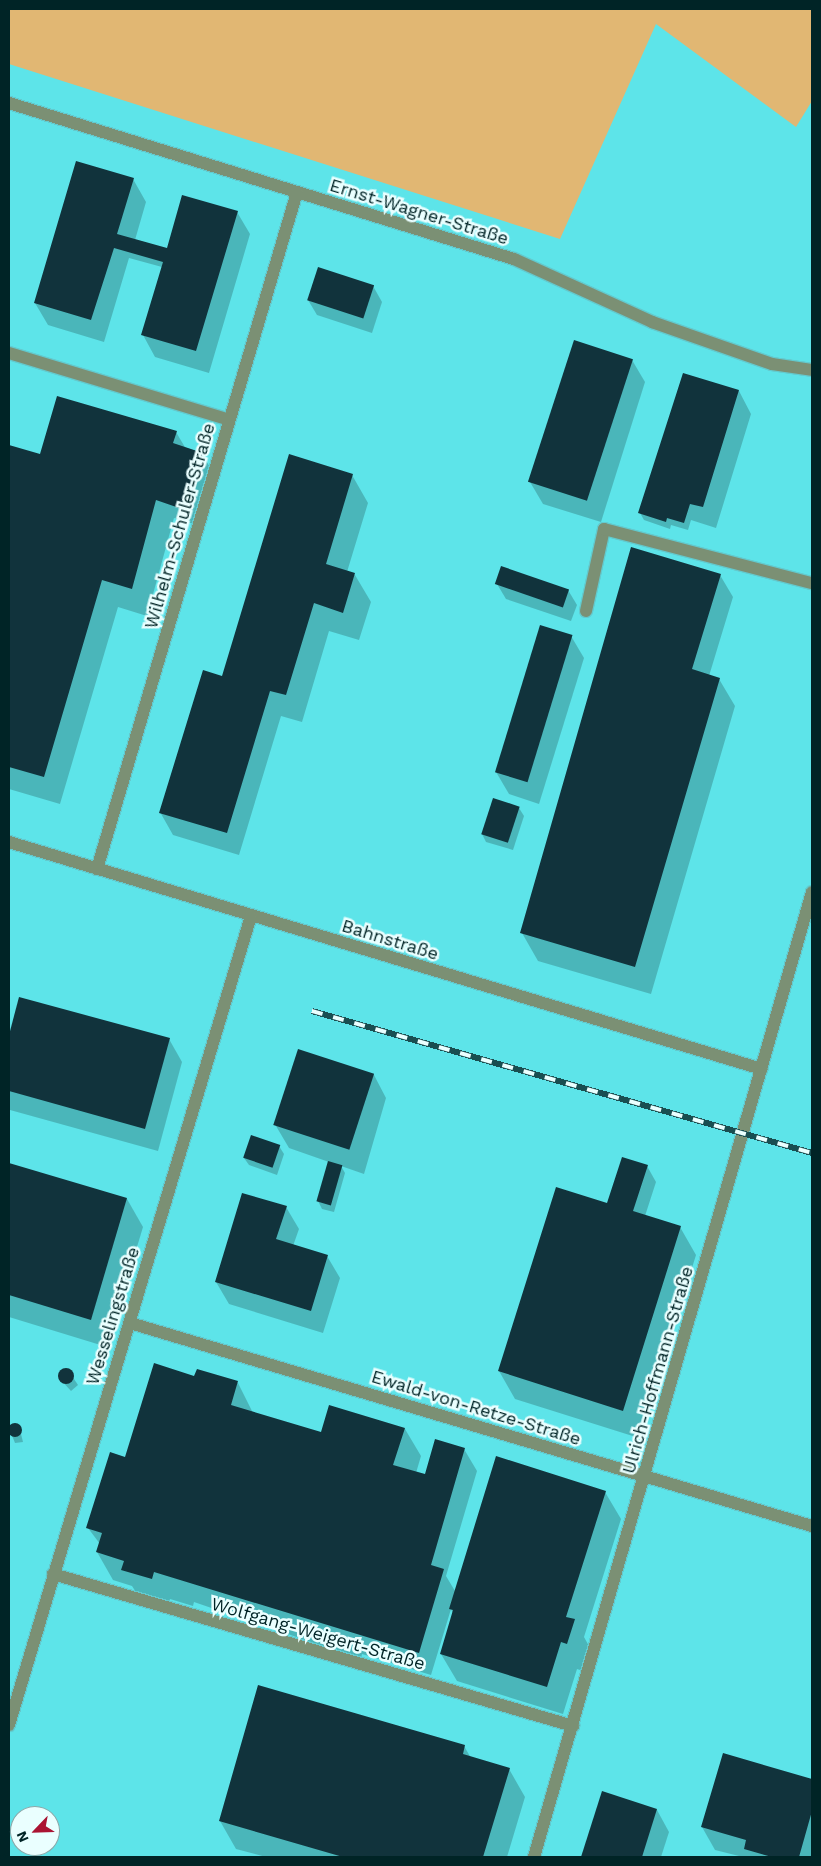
<!DOCTYPE html>
<html>
<head>
<meta charset="utf-8">
<style>
  body { margin:0 }
  #map { position:relative; width:821px; height:1866px; overflow:hidden; background:#79eff3; font-family:"Work Sans",sans-serif }
  div>[style] { position:absolute }
  [style*='--x'] { left:calc(var(--x)*1px); top:calc(var(--y)*1px); width:calc(var(--w)*1px); rotate:calc(var(--a)*1deg) }
  .built>* { inset:0; background:#5de4e9 }
  .green>* { inset:0; background:#e1b773 }
  .shadow>* { inset:0; background:#0003 }
  .building>* { inset:0; background:#11333c; transform-origin:0 0 }
  .round { border-radius:50% }
  .roads { filter:drop-shadow(1px 0 #63cace) drop-shadow(-1px 0 #63cace) drop-shadow(0 1px #63cace) drop-shadow(0 -1px #63cace) }
  .service>* { height:12px; margin:-6px; padding:0 6px; transform-origin:6px; border-radius:6px; background:#7b9074 }
  .rail>* { height:5.5px; margin-top:-2.75px; transform-origin:0; background:repeating-linear-gradient(90deg,#eaffff 0 11px,#194e51 0 22px); box-sizing:border-box; border-block:1px solid #194e51 }
  span { translate:-50% -50%; white-space:nowrap; text-align:center; line-height:1.15; -webkit-text-stroke:5px #eaffff; paint-order:stroke }
  .street-label { font-size:18px; color:#002426 }
  .frame { position:absolute; inset:0; border:10px solid #002426; pointer-events:none }
  .north { position:absolute; left:10px; top:1806px; width:50px; height:50px; box-sizing:border-box; background:#eaffff; border:1px solid #8ca7a8; border-radius:50%; rotate:246deg; font-size:14px; font-weight:700; line-height:20px; text-align:center; color:#002426 }
  .north::after { content:''; display:block; margin:auto; width:18px; height:22px; background:#aa1433; clip-path:polygon(50% 0,100% 100%,50% 72%,0 100%) }
</style>
</head>
<body>
<div id="map">
  <div class="built">
    <i style="clip-path:polygon(evenodd,9px 9px,812px 9px,812px 1857px,9px 1857px,9px 9px,20px 1816px,50px 1816px,50px 1846px,20px 1846px,20px 1816px)"></i>
  </div>
  <div class="green">
    <i style="clip-path:polygon(9px 9px,812px 9px,812px 101px,796px 127px,656px 24px,560px 239px,9px 64px)"></i>
  </div>
  <div class="shadow">
    <i style="clip-path:polygon(133px 179px,146px 202px,135px 240px,168px 249px,237px 212px,250px 234px,209px 373px,155px 357px,143px 335px,162px 267px,129px 258px,104px 342px,48px 325px,35px 303px)"></i>
    <i style="clip-path:polygon(373px 286px,382px 302px,372px 333px,317px 315px,308px 300px)"></i>
    <i style="clip-path:polygon(632px 360px,645px 382px,601px 522px,543px 504px,530px 482px)"></i>
    <i style="clip-path:polygon(683px 374px,739px 391px,751px 414px,716px 528px,691px 520px,688px 530px,671px 525px,670px 529px,644px 520px,640px 513px)"></i>
    <i style="clip-path:polygon(176px 432px,186px 449px,202px 454px,211px 469px,194px 524px,174px 518px,147px 616px,118px 607px,60px 804px,9px 789px,9px 446px,41px 456px)"></i>
    <i style="clip-path:polygon(352px 475px,368px 503px,347px 572px,355px 575px,371px 602px,359px 640px,329px 631px,302px 722px,281px 716px,239px 855px,173px 835px,160px 812px,222px 678px)"></i>
    <i style="clip-path:polygon(720px 575px,733px 597px,709px 676px,719px 679px,735px 706px,651px 994px,538px 961px,522px 933px)"></i>
    <i style="clip-path:polygon(497px 584px,568px 590px,577px 605px,571px 621px,506px 599px)"></i>
    <i style="clip-path:polygon(571px 636px,584px 658px,539px 804px,509px 794px,496px 772px)"></i>
    <i style="clip-path:polygon(519px 808px,524px 816px,513px 850px,486px 842px,482px 834px)"></i>
    <i style="clip-path:polygon(20px 998px,169px 1039px,182px 1062px,158px 1151px,10px 1110px,9px 1040px)"></i>
    <i style="clip-path:polygon(374px 1075px,386px 1098px,364px 1174px,341px 1166px,345px 1173px,334px 1212px,322px 1209px,318px 1201px,329px 1162px,289px 1148px,276px 1126px)"></i>
    <i style="clip-path:polygon(279px 1146px,284px 1154px,277px 1175px,249px 1165px,244px 1158px)"></i>
    <i style="clip-path:polygon(9px 1164px,127px 1199px,143px 1227px,107px 1347px,9px 1317px)"></i>
    <i style="clip-path:polygon(647px 1166px,656px 1182px,645px 1216px,680px 1227px,696px 1255px,639px 1438px,515px 1399px,499px 1371px)"></i>
    <i style="clip-path:polygon(286px 1207px,299px 1229px,293px 1246px,327px 1256px,340px 1278px,323px 1333px,229px 1304px,216px 1282px)"></i>
    <i style="clip-path:polygon(68px 1370px,78px 1385px,71px 1391px,60px 1379px,61px 1373px)"></i>
    <i style="clip-path:polygon(197px 1370px,238px 1383px,253px 1413px,320px 1433px,405px 1429px,421px 1456px,416px 1473px,426px 1475px,464px 1449px,477px 1471px,446px 1576px,455px 1591px,605px 1492px,621px 1519px,584px 1637px,590px 1648px,583px 1671px,577px 1669px,563px 1714px,457px 1681px,441px 1654px,453px 1614px,451px 1609px,431px 1675px,362px 1654px,361px 1659px,194px 1602px,193px 1606px,170px 1599px,168px 1606px,139px 1597px,132px 1586px,113px 1580px,97px 1552px,100px 1544px,88px 1528px,126px 1458px,195px 1377px)"></i>
    <i style="clip-path:polygon(11px 1424px,19px 1426px,23px 1442px,15px 1443px,9px 1428px)"></i>
    <i style="clip-path:polygon(464px 1746px,471px 1758px,509px 1769px,525px 1797px,507px 1857px,266px 1857px,236px 1849px,220px 1821px)"></i>
    <i style="clip-path:polygon(724px 1754px,812px 1780px,812px 1857px,743px 1857px,715px 1850px,702px 1827px)"></i>
    <i style="clip-path:polygon(603px 1793px,657px 1810px,669px 1832px,661px 1857px,583px 1857px)"></i>
  </div>
  <div class="building">
    <i style="clip-path:polygon(76px 161px,134px 178px,117px 234px,167px 248px,182px 195px,238px 211px,196px 351px,141px 335px,163px 262px,114px 248px,91px 320px,34px 303px)"></i>
    <i style="left:318px;top:267px;width:59px;height:35px;rotate:18deg"></i>
    <i style="left:574px;top:340px;width:62px;height:149px;rotate:18deg"></i>
    <i style="clip-path:polygon(683px 373px,739px 390px,703px 507px,690px 504px,684px 523px,667px 518px,666px 522px,638px 513px)"></i>
    <i style="clip-path:polygon(57px 396px,177px 431px,173px 443px,203px 453px,185px 510px,156px 500px,132px 589px,102px 580px,44px 777px,9px 767px,9px 445px,40px 454px)"></i>
    <i style="clip-path:polygon(289px 454px,353px 474px,326px 564px,355px 573px,343px 613px,314px 603px,286px 695px,270px 691px,227px 833px,159px 813px,203px 670px,222px 676px)"></i>
    <i style="clip-path:polygon(631px 547px,721px 574px,692px 669px,720px 678px,635px 967px,520px 933px)"></i>
    <i style="left:501px;top:566px;width:72px;height:19px;rotate:19deg"></i>
    <i style="left:540px;top:625px;width:34px;height:154px;rotate:17deg"></i>
    <i style="left:493px;top:798px;width:28px;height:38px;rotate:18deg"></i>
    <i style="clip-path:polygon(19px 997px,170px 1038px,145px 1129px,9px 1091px,9px 1035px)"></i>
    <i style="left:298px;top:1049px;width:80px;height:80px;rotate:18deg"></i>
    <i style="left:251px;top:1135px;width:31px;height:24px;rotate:19deg"></i>
    <i style="clip-path:polygon(622px 1157px,648px 1165px,633px 1211px,681px 1226px,623px 1411px,498px 1371px,556px 1187px,607px 1203px)"></i>
    <i style="left:328px;top:1161px;width:15px;height:42px;rotate:16deg"></i>
    <i style="clip-path:polygon(9px 1163px,127px 1198px,91px 1320px,9px 1295px)"></i>
    <i style="clip-path:polygon(242px 1193px,287px 1206px,276px 1239px,328px 1255px,311px 1311px,215px 1282px)"></i>
    <i style="clip-path:polygon(154px 1363px,194px 1376px,197px 1369px,238px 1381px,231px 1405px,321px 1432px,329px 1405px,405px 1428px,393px 1465px,425px 1474px,435px 1439px,465px 1448px,431px 1565px,444px 1569px,419px 1653px,154px 1572px,152px 1579px,121px 1570px,124px 1561px,96px 1552px,102px 1533px,86px 1528px,110px 1452px,125px 1457px)"></i>
    <i class="round" style="left:58px;top:1368px;width:16px;height:16px"></i>
    <i class="round" style="left:8px;top:1423px;width:14px;height:14px"></i>
    <i style="clip-path:polygon(496px 1456px,606px 1491px,566px 1617px,575px 1619px,567px 1644px,561px 1642px,547px 1687px,440px 1654px,453px 1610px,449px 1609px)"></i>
    <i style="clip-path:polygon(258px 1685px,465px 1745px,463px 1754px,510px 1768px,483px 1857px,343px 1857px,219px 1821px)"></i>
    <i style="clip-path:polygon(723px 1753px,812px 1779px,812px 1811px,799px 1857px,772px 1857px,744px 1849px,746px 1840px,701px 1827px)"></i>
    <i style="clip-path:polygon(602px 1791px,657px 1809px,642px 1857px,581px 1857px)"></i>
  </div>
  <div class="roads">
    <div class="service">
      <i style="--x:9;--y:103;--w:529;--a:17.17"></i>
      <i style="--x:514;--y:259;--w:152;--a:24.5"></i>
      <i style="--x:652;--y:322;--w:127;--a:19.3"></i>
      <i style="--x:772;--y:364;--w:40;--a:8.5"></i>
      <i style="--x:9;--y:353;--w:230;--a:16.9"></i>
      <i style="--x:586;--y:611;--w:84;--a:-77.6"></i>
      <i style="--x:604;--y:529;--w:215;--a:14.6"></i>
      <i style="--x:9;--y:842;--w:786;--a:16.78"></i>
      <i style="--x:97;--y:869;--w:706;--a:-73.54"></i>
      <i style="--x:130;--y:1323;--w:712;--a:16.58"></i>
      <i style="--x:53;--y:1574;--w:542;--a:16.29"></i>
      <i style="--x:9;--y:1725;--w:844;--a:-73.35"></i>
      <i style="--x:534;--y:1857;--w:1004;--a:-73.93"></i>
    </div>
  </div>
  <div class="rail">
    <i style="--x:312;--y:1011;--w:520;--a:15.85"></i>
  </div>
  <div class="street-label">
    <span style="left:419px;top:212px;rotate:17deg">Ernst-Wagner-Straße</span>
    <span style="left:180px;top:526px;rotate:-74deg">Wilhelm-Schuler-Straße</span>
    <span style="left:390px;top:940px;rotate:17deg">Bahnstraße</span>
    <span style="left:113px;top:1316px;rotate:-73deg">Wesselingstraße</span>
    <span style="left:658px;top:1370px;rotate:-74deg">Ulrich-Hoffmann-Straße</span>
    <span style="left:476px;top:1408px;rotate:17deg">Ewald-von-Retze-Straße</span>
    <span style="left:318px;top:1634px;rotate:16deg">Wolfgang-Weigert-Straße</span>
  </div>
  <div class="frame"></div>
  <div class="north">N</div>
</div>
</body>
</html>
